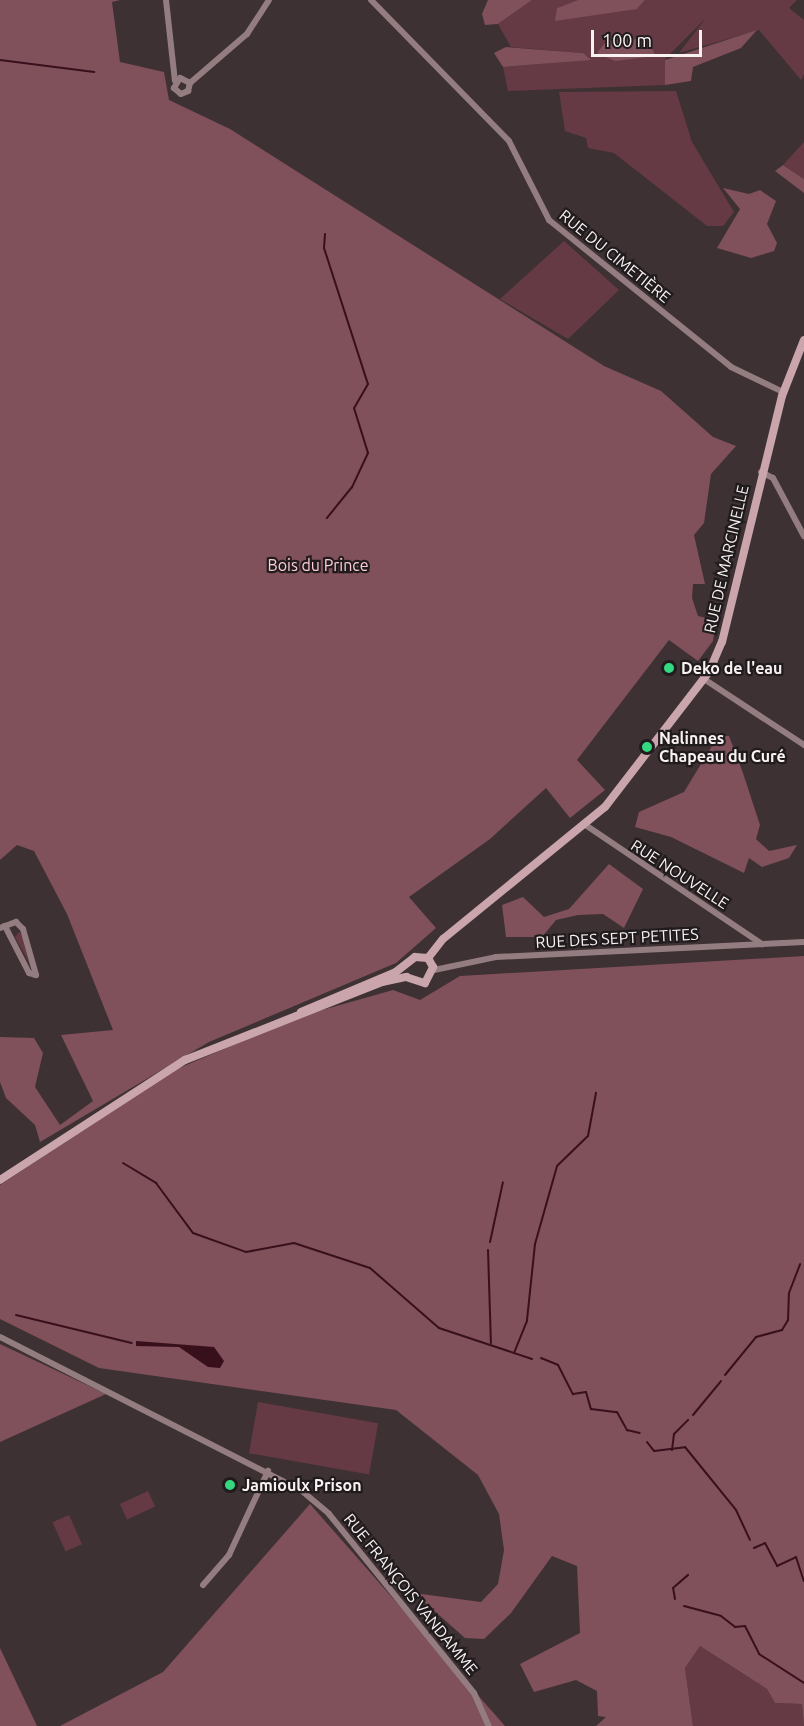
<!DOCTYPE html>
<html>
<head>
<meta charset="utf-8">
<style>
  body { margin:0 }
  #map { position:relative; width:804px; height:1726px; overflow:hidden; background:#3d3134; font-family:Ubuntu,sans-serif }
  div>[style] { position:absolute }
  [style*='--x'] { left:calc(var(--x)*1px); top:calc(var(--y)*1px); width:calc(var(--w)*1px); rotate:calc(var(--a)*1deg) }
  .green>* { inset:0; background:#653a44; transform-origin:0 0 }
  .forest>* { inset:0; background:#80505b }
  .water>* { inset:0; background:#38101c }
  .stream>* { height:2px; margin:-1px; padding:0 1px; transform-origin:1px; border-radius:1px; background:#38101c }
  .street>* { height:6px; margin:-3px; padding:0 3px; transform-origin:3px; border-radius:3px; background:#947d81 }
  .secondary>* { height:8px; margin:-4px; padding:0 4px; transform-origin:4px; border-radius:4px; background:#caa5ac }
  .dots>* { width:16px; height:16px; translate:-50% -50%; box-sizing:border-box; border:3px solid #201b1c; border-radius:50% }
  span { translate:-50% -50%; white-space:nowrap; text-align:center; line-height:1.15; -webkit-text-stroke:4.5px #201b1c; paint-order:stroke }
  .street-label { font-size:16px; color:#f9f1f2 }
  .park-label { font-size:16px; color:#fecdd7 }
  .poi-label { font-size:16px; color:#f9f1f2; font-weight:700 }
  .left { translate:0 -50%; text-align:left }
  .scale { position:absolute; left:591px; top:30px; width:111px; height:27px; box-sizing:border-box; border:3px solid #f9f1f2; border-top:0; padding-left:8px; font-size:18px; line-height:21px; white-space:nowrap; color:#f9f1f2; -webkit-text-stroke:4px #201b1c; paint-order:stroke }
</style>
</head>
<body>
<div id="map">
  <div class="green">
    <i style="clip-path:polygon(evenodd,532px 0,578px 0,557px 8px,637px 9px,645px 0,797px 0,789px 8px,804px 20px,804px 74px,801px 80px,759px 30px,679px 53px,706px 18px,665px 59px,665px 85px,508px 91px,503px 67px,562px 62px,583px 53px,511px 47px,498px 24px,532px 0,650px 39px,655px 56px,634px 54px,650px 39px)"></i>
    <i style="clip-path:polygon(676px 91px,692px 142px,734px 212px,723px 226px,707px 226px,614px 153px,588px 148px,586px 138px,565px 131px,559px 92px)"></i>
    <i style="clip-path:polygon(804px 142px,804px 179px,783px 165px)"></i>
    <i style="clip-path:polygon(564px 241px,619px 290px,568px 339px,500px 299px)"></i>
    <i style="clip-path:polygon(19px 932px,22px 934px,32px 968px,15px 937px)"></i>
    <i style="left:258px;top:1402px;width:122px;height:52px;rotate:10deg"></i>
    <i style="left:148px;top:1491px;width:17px;height:31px;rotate:65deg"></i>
    <i style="left:69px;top:1515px;width:32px;height:18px;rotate:66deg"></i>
    <i style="clip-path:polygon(700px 1646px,767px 1689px,775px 1703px,802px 1704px,804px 1726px,693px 1726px,685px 1668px)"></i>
  </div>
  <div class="forest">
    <i style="clip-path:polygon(0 0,120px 0,112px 2px,120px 62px,164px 72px,169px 100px,230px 129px,604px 366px,661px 391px,713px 437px,736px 446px,711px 474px,704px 523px,694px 535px,705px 584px,693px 584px,692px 598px,698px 616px,716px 620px,713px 641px,698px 661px,669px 640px,577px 760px,605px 790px,570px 818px,546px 788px,490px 839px,409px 897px,436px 928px,396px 963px,209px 1042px,40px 1142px,35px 1125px,6px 1098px,0 1082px,0 1037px,34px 1038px,43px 1053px,35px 1087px,60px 1125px,93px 1101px,61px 1035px,113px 1030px,67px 914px,34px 851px,17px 845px,0 860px)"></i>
    <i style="clip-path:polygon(488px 0,532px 0,498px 24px,485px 25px,482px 14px)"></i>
    <i style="clip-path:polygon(578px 0,645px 0,637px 9px,555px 21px,557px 8px)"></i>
    <i style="clip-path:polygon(757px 30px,741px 48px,693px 67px,691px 81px,665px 85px,665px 60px)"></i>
    <i style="clip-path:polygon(650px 39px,655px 56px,615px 61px,597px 53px,607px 40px)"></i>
    <i style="clip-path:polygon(506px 47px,583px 53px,591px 60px,503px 67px,494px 53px)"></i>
    <i style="clip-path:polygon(783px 165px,804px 179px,804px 193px,775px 171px)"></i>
    <i style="clip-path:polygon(723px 188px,749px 194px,760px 190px,776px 201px,767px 224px,777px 243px,774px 251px,751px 258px,717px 248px,740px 209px)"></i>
    <i style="clip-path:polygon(718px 736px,729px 736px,743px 773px,760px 825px,756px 839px,769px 851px,797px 845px,789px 858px,762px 867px,749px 858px,744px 873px,671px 837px,635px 827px,639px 812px,684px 792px)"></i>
    <i style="clip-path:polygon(609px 864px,643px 889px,624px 928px,603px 914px,578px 915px,556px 920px,542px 937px,506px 937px,502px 905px,523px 897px,544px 917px,569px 909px)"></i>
    <i style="clip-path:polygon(804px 956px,804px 1726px,802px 1704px,775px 1703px,767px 1689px,700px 1646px,685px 1668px,693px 1726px,596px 1726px,606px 1717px,598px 1716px,597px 1691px,576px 1680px,534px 1692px,520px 1664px,580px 1633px,577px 1566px,552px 1556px,511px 1613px,484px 1639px,465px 1638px,414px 1593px,481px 1602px,498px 1584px,504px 1550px,499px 1514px,478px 1475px,396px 1410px,99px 1368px,0 1319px,0 1185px,177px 1069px,301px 1016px,393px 990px,420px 1000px,460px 976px)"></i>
    <i style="clip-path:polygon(0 1344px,106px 1394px,0 1442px)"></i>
    <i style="clip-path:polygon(310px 1504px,505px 1726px,60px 1726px,163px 1672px)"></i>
    <i style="clip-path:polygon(0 1648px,37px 1726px,0 1726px)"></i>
  </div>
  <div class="water">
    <i style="clip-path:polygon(136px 1341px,214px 1347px,224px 1361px,220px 1368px,208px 1367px,179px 1347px,136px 1346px)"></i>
  </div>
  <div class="stream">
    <i style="--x:0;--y:60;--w:95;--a:7.3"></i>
    <i style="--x:325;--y:234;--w:14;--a:94"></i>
    <i style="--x:324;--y:248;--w:143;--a:72.1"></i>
    <i style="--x:368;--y:384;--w:28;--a:120"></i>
    <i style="--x:354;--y:408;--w:47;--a:72.7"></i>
    <i style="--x:368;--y:453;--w:38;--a:115"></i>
    <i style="--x:352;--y:487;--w:40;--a:129"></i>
    <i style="--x:123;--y:1163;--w:39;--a:31"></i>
    <i style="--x:156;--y:1183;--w:62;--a:53.5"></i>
    <i style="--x:193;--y:1233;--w:56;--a:19.7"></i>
    <i style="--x:246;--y:1252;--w:49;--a:-10.6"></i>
    <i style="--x:294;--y:1243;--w:80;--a:18.2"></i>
    <i style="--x:370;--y:1268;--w:91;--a:41"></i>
    <i style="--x:439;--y:1328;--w:98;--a:18.4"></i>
    <i style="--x:490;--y:1242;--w:61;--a:-77.8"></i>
    <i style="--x:488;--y:1250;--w:93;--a:88.2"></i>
    <i style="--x:16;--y:1315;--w:119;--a:13.6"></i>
    <i style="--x:514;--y:1353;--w:35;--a:-68"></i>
    <i style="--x:527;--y:1320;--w:76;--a:-84"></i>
    <i style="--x:535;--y:1244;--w:81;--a:-74.2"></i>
    <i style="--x:557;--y:1166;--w:43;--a:-44.1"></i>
    <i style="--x:588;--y:1136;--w:44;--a:-79.5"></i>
    <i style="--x:541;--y:1358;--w:18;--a:22"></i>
    <i style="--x:558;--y:1365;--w:33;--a:63"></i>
    <i style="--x:573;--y:1394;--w:13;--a:-9"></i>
    <i style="--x:586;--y:1392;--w:18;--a:74"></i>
    <i style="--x:591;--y:1409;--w:26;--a:7"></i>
    <i style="--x:617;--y:1412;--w:21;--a:61"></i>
    <i style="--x:627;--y:1430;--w:13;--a:13"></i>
    <i style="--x:725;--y:1375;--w:49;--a:-50.8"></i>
    <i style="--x:756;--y:1337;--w:27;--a:-15"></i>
    <i style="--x:782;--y:1330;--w:12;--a:-59"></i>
    <i style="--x:788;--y:1320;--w:27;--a:-88"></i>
    <i style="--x:789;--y:1293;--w:31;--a:-69"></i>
    <i style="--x:693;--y:1415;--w:44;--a:-50.5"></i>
    <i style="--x:647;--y:1442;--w:11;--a:52"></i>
    <i style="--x:654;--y:1451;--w:31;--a:-7"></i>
    <i style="--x:685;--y:1447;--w:81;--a:51"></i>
    <i style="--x:736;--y:1510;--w:33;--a:65"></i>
    <i style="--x:672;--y:1450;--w:16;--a:-83"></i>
    <i style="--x:674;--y:1434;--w:20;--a:-45"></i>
    <i style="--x:754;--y:1548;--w:12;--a:-24"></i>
    <i style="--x:765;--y:1543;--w:26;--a:62"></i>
    <i style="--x:777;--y:1566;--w:21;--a:-25"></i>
    <i style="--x:796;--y:1557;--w:25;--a:72"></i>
    <i style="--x:675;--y:1599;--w:11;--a:-100"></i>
    <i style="--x:673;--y:1588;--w:20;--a:-41"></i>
    <i style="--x:684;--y:1606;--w:38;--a:15"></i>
    <i style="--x:721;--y:1616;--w:18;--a:38"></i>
    <i style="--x:735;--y:1627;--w:10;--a:-6"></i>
    <i style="--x:745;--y:1626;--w:31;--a:63"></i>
    <i style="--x:759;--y:1654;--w:54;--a:32.8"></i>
  </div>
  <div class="street">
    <i style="--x:166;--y:0;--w:81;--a:83.7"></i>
    <i style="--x:371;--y:0;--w:197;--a:45.6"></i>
    <i style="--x:509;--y:141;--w:89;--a:63.1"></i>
    <i style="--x:549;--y:220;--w:234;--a:38.9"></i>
    <i style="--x:731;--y:367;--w:58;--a:25.7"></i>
    <i style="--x:190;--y:83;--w:11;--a:-153"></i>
    <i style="--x:180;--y:78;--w:12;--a:121"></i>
    <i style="--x:174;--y:88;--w:9;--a:41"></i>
    <i style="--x:181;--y:94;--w:8;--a:-23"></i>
    <i style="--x:188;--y:91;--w:8;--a:-76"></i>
    <i style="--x:190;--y:83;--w:75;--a:-40.7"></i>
    <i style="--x:247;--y:34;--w:40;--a:-57.1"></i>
    <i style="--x:761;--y:472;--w:13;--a:27"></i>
    <i style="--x:773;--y:478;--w:66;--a:61.9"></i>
    <i style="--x:704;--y:679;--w:120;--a:33.4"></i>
    <i style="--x:584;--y:824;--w:215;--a:34"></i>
    <i style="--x:0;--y:928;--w:5;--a:-22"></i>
    <i style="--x:5;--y:926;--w:12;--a:-20"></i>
    <i style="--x:16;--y:922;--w:10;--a:45"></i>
    <i style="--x:23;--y:929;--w:48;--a:74.2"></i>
    <i style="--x:36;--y:975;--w:7;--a:-164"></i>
    <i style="--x:29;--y:973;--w:53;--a:-117.1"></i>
    <i style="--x:434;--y:970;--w:63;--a:-11.8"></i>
    <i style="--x:496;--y:957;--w:308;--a:-2.8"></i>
    <i style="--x:0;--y:1337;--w:339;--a:27"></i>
    <i style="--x:302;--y:1491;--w:35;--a:40"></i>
    <i style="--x:329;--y:1514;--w:230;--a:51"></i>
    <i style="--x:474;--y:1693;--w:36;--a:66"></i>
    <i style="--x:203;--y:1585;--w:40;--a:-49"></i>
    <i style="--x:229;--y:1555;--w:93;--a:-65.1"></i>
  </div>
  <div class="secondary">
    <i style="--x:428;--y:958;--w:24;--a:-52"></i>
    <i style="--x:443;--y:939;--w:209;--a:-39.2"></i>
    <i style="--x:605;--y:807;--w:170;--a:-52.4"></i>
    <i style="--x:709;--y:672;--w:33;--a:-67"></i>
    <i style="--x:722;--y:642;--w:253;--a:-76.3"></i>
    <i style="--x:782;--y:396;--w:60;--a:-68.6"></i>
    <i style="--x:0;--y:1180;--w:221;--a:-33"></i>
    <i style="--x:185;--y:1060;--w:212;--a:-21.6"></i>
    <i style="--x:382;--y:982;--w:25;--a:-12"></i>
    <i style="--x:406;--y:977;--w:20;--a:18"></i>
    <i style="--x:425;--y:983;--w:18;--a:-63"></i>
    <i style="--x:433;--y:967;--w:10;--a:-119"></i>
    <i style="--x:428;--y:958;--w:13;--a:-176"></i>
    <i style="--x:415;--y:957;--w:24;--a:142"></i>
    <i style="--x:396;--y:972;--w:103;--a:157.2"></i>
  </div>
  <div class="dots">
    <i style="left:669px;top:668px;background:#34d881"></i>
    <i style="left:647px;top:747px;background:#34d881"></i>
    <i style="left:230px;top:1485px;background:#34d881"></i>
  </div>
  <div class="street-label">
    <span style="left:615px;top:256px;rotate:39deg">RUE DU CIMETIÈRE</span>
    <span style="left:726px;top:559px;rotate:-77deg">RUE DE MARCINELLE</span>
    <span style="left:680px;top:874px;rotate:33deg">RUE NOUVELLE</span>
    <span style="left:617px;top:938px;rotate:-3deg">RUE DES SEPT PETITES</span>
    <span style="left:411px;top:1594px;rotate:51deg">RUE FRANÇOIS VANDAMME</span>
  </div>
  <div class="park-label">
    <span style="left:318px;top:565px">Bois du Prince</span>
  </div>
  <div class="poi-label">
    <span class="left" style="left:681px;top:668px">Deko de l'eau</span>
    <span class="left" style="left:659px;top:747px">Nalinnes<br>Chapeau du Curé</span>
    <span class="left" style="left:242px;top:1485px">Jamioulx Prison</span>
  </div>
  <div class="scale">100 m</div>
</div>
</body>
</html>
